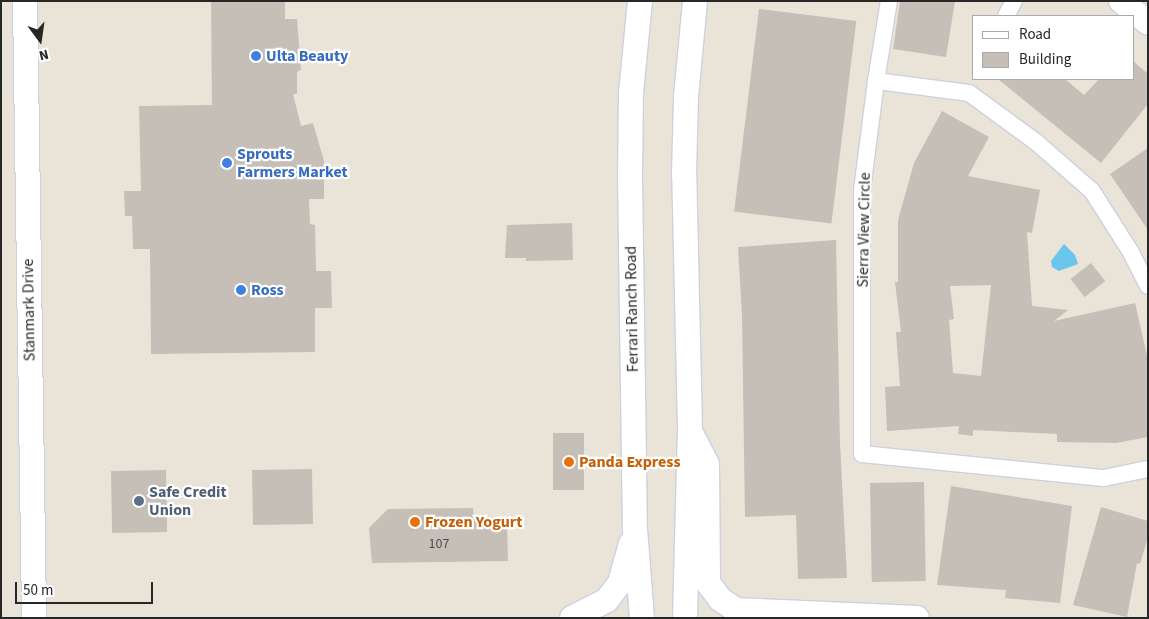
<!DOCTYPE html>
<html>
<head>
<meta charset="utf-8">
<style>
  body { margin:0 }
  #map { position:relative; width:1149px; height:619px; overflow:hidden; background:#eae3d8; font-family:"Source Sans 3",sans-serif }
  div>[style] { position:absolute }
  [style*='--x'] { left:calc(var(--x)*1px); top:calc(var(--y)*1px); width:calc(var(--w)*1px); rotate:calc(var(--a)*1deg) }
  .water>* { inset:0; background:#6ac6ed }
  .building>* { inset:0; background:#c5bfb8; transform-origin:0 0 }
  .roads { filter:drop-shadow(1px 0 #cdd0e0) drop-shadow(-1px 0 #cdd0e0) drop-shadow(0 1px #cdd0e0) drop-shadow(0 -1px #cdd0e0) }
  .minor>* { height:16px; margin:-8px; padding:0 8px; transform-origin:8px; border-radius:8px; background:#fff }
  .secondary>* { height:24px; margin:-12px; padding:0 12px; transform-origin:12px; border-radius:12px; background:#fff }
  .dots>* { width:14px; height:14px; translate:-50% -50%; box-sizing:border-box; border:2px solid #fff; border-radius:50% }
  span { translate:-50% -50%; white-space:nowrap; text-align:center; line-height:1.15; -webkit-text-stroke:4.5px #fff; paint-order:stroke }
  .number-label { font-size:14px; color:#4e4d4b }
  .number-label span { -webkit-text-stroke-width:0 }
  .shop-label { font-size:16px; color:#366cbe; font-weight:700 }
  .left { translate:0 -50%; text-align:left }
  .street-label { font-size:16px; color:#272727 }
  .food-label { font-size:16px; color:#c56008; font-weight:700 }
  .service-label { font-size:16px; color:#4e5e75; font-weight:700 }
  .frame { position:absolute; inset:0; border:2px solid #272727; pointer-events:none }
  .legend { position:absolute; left:972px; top:15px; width:162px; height:65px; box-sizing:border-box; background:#fff; border:1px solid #a9a9a9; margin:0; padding:6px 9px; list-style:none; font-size:15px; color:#272727 }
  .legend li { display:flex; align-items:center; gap:10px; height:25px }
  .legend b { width:25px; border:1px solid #a9a9a9 }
  .north { position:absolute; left:15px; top:15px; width:50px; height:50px; -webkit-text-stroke:4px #fff; paint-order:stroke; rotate:166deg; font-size:14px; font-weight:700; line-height:20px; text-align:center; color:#272727 }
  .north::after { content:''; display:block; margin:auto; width:18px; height:22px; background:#272727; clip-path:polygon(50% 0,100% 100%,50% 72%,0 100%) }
  .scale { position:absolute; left:15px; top:582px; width:138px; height:22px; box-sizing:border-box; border:2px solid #272727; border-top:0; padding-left:6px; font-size:15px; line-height:18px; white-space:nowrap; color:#272727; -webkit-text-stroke:4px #fff; paint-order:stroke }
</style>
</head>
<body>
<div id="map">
  <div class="water">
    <i style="clip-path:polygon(1064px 244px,1075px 255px,1078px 264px,1059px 271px,1052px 267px,1051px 261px)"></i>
  </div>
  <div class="building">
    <i style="clip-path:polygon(211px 1px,285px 1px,285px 19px,297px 19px,301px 70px,297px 72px,297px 94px,293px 94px,301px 126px,313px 123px,324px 161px,324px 199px,309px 199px,310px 224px,315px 225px,316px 271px,331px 271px,332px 308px,315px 308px,315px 352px,151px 354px,150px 249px,133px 249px,132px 216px,125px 216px,124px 191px,141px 191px,139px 106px,212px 105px)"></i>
    <i style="clip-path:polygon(900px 1px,955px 1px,946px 57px,893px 49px)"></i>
    <i style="left:759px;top:9px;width:98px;height:204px;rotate:7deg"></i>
    <i style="clip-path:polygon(1133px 61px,1148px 74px,1148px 104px,1101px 163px,998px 79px,1065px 79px,1084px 95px,1099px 79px,1133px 79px)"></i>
    <i style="clip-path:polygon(evenodd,942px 111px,989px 137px,968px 176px,1040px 190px,1032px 233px,1027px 232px,1032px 306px,1068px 310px,1054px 321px,1135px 303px,1148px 360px,1148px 437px,1116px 443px,1057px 442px,1057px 434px,973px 430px,973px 436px,958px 434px,959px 426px,887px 431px,885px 387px,900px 386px,896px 332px,901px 332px,895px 282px,898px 282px,898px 220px,914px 163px,942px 111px,991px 285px,981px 376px,953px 373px,949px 320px,954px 319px,950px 286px,991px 285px)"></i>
    <i style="clip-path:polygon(1148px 148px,1148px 230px,1110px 174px)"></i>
    <i style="clip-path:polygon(572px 223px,573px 260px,526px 261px,526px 258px,505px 258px,507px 225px)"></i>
    <i style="clip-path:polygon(836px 240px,840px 443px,847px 578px,798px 579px,796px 515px,745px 517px,742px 316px,738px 247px)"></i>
    <i style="left:1091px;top:263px;width:23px;height:26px;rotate:52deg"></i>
    <i style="left:584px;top:433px;width:57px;height:31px;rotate:90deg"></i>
    <i style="left:312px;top:469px;width:55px;height:60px;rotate:89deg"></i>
    <i style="left:166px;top:470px;width:62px;height:55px;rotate:89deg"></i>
    <i style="left:924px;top:482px;width:99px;height:54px;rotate:89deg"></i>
    <i style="clip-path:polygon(951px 486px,1072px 506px,1060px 603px,1005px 598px,1006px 590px,937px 585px)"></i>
    <i style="clip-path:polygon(1101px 507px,1148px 521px,1148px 537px,1140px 564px,1137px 563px,1127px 617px,1073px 605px)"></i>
    <i style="clip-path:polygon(473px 508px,474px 517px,490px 517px,490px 525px,507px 525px,508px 561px,372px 563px,369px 528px,388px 509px)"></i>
  </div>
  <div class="roads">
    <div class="minor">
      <i style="--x:1006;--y:16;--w:17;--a:-62"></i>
      <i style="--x:876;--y:81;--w:81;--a:-80.8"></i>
      <i style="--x:1148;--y:286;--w:36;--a:-117"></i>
      <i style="--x:1132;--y:254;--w:75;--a:-122.4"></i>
      <i style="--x:1092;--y:191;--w:74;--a:-138.8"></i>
      <i style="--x:1036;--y:142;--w:83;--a:-143.8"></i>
      <i style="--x:969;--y:93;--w:94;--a:-172.6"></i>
      <i style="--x:876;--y:81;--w:111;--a:97.3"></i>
      <i style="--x:862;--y:191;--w:263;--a:90"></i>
      <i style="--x:862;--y:454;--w:243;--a:5.7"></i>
      <i style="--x:1104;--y:478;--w:45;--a:-11.6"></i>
    </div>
    <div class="secondary">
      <i style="--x:25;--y:1;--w:617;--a:89.16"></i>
      <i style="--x:640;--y:1;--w:92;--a:95.6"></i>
      <i style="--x:631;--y:93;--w:82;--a:90.7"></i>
      <i style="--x:630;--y:175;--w:354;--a:89.2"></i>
      <i style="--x:635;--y:529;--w:89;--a:85.5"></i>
      <i style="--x:1121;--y:1;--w:35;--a:39"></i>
      <i style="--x:691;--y:433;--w:35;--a:63"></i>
      <i style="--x:707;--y:464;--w:119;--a:89.5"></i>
      <i style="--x:708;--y:583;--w:20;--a:53"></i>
      <i style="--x:720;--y:599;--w:19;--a:35"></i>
      <i style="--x:736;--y:610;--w:181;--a:2.5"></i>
      <i style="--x:572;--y:618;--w:39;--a:-27"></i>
      <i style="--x:607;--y:600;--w:21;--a:-53"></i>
      <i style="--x:620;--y:583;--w:41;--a:-74.6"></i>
      <i style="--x:685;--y:618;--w:189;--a:-88.5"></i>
      <i style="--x:690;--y:429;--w:255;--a:-91.3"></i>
      <i style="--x:684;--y:174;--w:77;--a:-88.5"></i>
      <i style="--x:686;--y:97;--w:96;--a:-84.6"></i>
    </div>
  </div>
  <div class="dots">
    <i style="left:256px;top:56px;background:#3f7fe0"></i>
    <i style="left:227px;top:163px;background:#3f7fe0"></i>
    <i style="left:241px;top:290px;background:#3f7fe0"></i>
    <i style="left:569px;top:462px;background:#e8710a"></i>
    <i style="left:139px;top:501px;background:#5c6f8a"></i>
    <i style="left:415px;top:522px;background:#e8710a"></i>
  </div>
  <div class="number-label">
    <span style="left:439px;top:544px">107</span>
  </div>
  <div class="shop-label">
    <span class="left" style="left:266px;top:56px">Ulta Beauty</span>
    <span class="left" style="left:237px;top:163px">Sprouts<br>Farmers Market</span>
    <span class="left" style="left:251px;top:290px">Ross</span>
  </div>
  <div class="street-label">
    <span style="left:864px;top:230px;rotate:-89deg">Sierra View Circle</span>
    <span style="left:632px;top:309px;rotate:-91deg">Ferrari Ranch Road</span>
    <span style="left:29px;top:310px;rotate:-91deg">Stanmark Drive</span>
  </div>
  <div class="food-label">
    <span class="left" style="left:579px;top:462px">Panda Express</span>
    <span class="left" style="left:425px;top:522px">Frozen Yogurt</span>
  </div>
  <div class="service-label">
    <span class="left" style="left:149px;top:501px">Safe Credit<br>Union</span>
  </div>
  <div class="frame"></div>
  <ul class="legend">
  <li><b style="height:6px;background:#fff"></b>Road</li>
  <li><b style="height:14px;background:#c5bfb8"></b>Building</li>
  </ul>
  <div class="north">N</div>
  <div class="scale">50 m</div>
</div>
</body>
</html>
